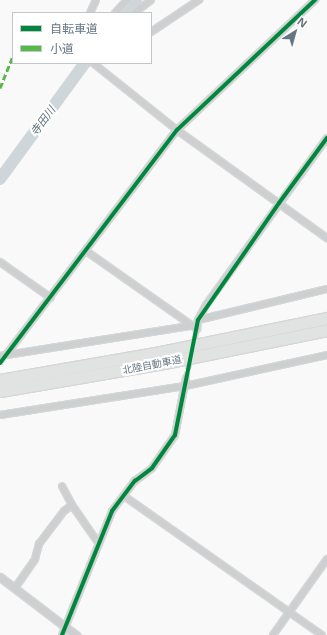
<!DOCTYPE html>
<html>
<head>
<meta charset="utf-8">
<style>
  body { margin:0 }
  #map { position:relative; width:327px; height:635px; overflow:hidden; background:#f9f9f9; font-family:"Noto Sans","Noto Sans JP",sans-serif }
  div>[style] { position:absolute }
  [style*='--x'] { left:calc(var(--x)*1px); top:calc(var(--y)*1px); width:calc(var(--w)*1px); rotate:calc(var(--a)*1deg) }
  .river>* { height:12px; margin:-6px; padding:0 6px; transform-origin:6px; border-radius:6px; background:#ced6d9 }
  .minor-tunnel>* { height:6px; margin-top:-3px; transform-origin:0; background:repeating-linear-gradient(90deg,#d4d8dc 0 6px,transparent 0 9px) }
  .roads { filter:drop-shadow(1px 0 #d5d6d6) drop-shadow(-1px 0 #d5d6d6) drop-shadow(0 1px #d5d6d6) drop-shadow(0 -1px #d5d6d6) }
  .minor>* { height:6px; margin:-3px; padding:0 3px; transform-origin:3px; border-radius:3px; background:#cecfd0 }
  .tertiary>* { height:7px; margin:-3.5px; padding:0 3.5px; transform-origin:3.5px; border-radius:3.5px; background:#cecfd0 }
  .motorway>* { height:11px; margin:-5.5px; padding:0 5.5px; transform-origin:5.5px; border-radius:5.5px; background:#e1e2e2 }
  .quiet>* { height:3px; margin-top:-1.5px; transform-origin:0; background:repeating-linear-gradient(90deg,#58b947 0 6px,transparent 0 9px) }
  .cycleway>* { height:4px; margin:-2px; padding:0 2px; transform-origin:2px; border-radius:2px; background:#00873e }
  span { translate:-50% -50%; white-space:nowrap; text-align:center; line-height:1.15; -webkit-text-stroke:4px #fff; paint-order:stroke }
  .street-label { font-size:10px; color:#657683 }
  .water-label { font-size:11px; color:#60757c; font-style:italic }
  .legend { position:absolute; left:12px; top:12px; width:140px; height:52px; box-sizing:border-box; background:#fff; border:1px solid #c1c8cd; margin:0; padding:5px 7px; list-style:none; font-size:12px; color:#657683 }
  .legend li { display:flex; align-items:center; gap:8px; height:20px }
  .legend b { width:20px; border:1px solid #c1c8cd }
  .north { position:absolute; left:275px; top:12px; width:40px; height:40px; -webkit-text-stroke:3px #fff; paint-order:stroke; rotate:37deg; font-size:11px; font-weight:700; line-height:16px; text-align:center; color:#657683 }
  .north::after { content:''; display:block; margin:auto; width:14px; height:18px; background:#657683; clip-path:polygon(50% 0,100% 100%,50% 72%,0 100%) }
</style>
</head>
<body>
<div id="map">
  <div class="river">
    <i style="--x:125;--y:13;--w:17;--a:-50"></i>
    <i style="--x:0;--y:179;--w:144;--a:-53.8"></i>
  </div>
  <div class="minor-tunnel">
    <i style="--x:193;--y:347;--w:18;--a:-77"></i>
    <i style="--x:0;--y:363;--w:10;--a:-53"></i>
    <i style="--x:186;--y:378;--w:23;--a:-77"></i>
  </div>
  <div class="roads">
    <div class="minor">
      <i style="--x:90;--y:13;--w:14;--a:-65"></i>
      <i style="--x:115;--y:13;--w:18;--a:-47"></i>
      <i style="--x:134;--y:13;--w:21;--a:-37"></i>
      <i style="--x:151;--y:32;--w:58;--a:-33.7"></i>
      <i style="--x:93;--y:63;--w:107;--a:38.6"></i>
      <i style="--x:177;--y:130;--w:185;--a:35.8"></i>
      <i style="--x:86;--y:251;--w:136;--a:35.1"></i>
      <i style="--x:197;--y:329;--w:9;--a:-84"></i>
      <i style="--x:198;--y:320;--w:17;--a:-62"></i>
      <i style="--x:206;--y:305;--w:206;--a:-54.1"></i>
      <i style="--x:0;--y:262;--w:62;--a:35.2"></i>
      <i style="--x:198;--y:320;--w:133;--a:-13.5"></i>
      <i style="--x:6;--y:355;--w:283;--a:-52.8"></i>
      <i style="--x:177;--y:130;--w:190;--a:-43.3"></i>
      <i style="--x:0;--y:356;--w:192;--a:-9"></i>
      <i style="--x:0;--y:415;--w:187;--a:-8.9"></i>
      <i style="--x:185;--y:386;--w:145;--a:-12.3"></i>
      <i style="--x:124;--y:496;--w:242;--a:35.1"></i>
      <i style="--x:72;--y:505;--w:47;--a:55.3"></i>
      <i style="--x:15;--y:588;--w:35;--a:-55"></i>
      <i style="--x:35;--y:559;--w:16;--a:-75"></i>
      <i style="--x:39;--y:544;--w:41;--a:-52.9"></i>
      <i style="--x:64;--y:511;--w:10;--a:-37"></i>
      <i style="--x:72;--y:505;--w:21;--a:-118"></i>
      <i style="--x:62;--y:635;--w:134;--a:-68"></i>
      <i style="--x:112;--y:511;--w:38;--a:-53"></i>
      <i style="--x:135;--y:481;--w:21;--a:-37"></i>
      <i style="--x:152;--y:468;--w:40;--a:-55.1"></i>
      <i style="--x:175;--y:435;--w:58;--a:-79.1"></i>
      <i style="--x:273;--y:635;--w:93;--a:-54.6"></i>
    </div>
    <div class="tertiary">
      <i style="--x:0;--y:577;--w:96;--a:37.3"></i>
    </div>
    <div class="motorway">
      <i style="--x:0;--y:380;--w:162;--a:-9.9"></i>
      <i style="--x:160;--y:352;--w:170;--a:-11.5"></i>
      <i style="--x:0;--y:391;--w:166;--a:-9.7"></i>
      <i style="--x:164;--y:363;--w:166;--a:-11.4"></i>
    </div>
  </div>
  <div class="quiet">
    <i style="--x:0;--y:88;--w:35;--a:-68"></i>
  </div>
  <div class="cycleway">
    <i style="--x:0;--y:363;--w:293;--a:-52.8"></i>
    <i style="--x:177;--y:130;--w:190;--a:-43.3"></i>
    <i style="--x:62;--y:635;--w:134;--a:-68"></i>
    <i style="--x:112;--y:511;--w:38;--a:-53"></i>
    <i style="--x:135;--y:481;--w:21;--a:-37"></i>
    <i style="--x:152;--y:468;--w:40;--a:-55.1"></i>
    <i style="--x:175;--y:435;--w:117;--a:-78.7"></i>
    <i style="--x:198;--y:320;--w:142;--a:-55.3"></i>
    <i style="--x:279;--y:203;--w:81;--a:-53.6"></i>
  </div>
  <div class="street-label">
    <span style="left:152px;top:365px;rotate:-11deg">北陸自動車道</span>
  </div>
  <div class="water-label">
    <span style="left:43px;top:121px;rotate:-54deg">寺田川</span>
  </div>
  <ul class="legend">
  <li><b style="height:5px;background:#00873e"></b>自転車道</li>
  <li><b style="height:5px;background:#58b947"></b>小道</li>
  </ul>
  <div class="north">N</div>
</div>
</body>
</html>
